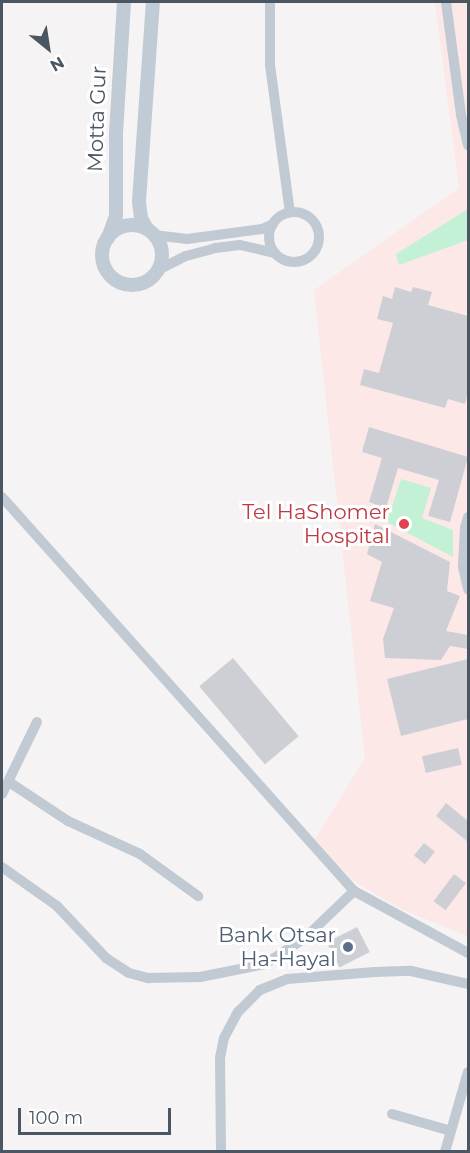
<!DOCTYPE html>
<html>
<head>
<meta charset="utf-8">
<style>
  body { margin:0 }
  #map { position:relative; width:470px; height:1153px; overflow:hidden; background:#f5f3f3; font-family:Montserrat,sans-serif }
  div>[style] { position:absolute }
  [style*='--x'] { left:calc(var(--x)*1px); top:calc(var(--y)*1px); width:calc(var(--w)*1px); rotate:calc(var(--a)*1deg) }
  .medical>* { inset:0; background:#fce8e6 }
  .green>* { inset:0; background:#c3f1d5 }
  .building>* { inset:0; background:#cdcfd5; transform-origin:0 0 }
  .street>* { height:10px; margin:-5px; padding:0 5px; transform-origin:5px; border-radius:5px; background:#c1cad2 }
  .street>.ring { margin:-5px; padding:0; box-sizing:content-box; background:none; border:10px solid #c1cad2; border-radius:50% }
  .secondary>* { height:14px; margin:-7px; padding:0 7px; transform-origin:7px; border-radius:7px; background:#c1cbd6 }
  .secondary>.ring { margin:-7px; padding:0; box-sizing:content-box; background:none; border:14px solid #c1cbd6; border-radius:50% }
  .dots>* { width:16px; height:16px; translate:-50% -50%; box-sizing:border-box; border:3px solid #fff; border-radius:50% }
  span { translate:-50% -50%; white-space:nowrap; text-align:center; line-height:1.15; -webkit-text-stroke:6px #fff; paint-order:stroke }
  .street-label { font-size:21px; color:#4a5661 }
  .health-label { font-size:21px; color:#be3a42 }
  .right { translate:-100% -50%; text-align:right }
  .service-label { font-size:21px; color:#4e5e75 }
  .frame { position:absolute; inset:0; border:3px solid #4a5661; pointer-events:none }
  .north { position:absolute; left:18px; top:18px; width:60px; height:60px; -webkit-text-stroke:4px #fff; paint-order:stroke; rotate:150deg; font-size:16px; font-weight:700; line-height:24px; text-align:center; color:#4a5661 }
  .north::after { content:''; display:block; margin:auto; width:21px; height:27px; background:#4a5661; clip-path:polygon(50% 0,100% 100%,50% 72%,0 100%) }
  .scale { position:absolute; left:18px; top:1108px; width:153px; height:27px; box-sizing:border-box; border:3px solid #4a5661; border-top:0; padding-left:8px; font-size:18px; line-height:21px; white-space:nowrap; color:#4a5661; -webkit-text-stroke:4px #fff; paint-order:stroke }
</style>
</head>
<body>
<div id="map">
  <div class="medical">
    <i style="clip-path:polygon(435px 2px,468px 2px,468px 936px,401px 909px,355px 882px,315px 839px,365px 758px,314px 290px,459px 188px)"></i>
  </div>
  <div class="green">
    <i style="clip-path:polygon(468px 209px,468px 240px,399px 265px,396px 254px)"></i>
    <i style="clip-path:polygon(401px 479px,431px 488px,422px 518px,453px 530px,453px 557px,387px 522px)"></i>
  </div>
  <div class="building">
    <i style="clip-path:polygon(395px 287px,411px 292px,413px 287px,432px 292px,428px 305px,468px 316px,468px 391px,465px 404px,448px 399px,445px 408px,360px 385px,364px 369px,379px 373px,393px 323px,377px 319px,383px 296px,392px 299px)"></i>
    <i style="clip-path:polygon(369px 427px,468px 457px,450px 522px,428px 516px,439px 480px,398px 468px,386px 508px,369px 502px,382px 458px,362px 452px)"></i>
    <i style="clip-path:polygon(375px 524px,450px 562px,447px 591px,460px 596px,446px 631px,468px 635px,468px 649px,450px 646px,441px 660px,385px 658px,383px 639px,394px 608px,370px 601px,382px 562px,367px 554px)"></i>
    <i style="left:233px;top:658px;width:102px;height:44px;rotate:50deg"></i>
    <i style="clip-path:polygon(468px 659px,468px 719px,401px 736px,387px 679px)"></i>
    <i style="left:458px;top:748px;width:17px;height:37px;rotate:77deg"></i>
    <i style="clip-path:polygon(446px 803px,468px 821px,468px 842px,436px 816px)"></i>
    <i style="left:424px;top:843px;width:14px;height:16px;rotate:39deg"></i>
    <i style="left:454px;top:874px;width:15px;height:34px;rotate:37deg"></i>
    <i style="left:357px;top:927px;width:28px;height:34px;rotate:63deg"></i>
  </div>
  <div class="street">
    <i style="--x:270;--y:2;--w:63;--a:90"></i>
    <i style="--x:270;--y:65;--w:149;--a:82.3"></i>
    <i style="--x:446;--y:2;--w:114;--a:82.4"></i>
    <i style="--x:461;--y:115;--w:31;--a:77"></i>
    <i class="ring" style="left:269px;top:212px;width:40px;height:40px"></i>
    <i style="--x:154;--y:235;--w:33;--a:7"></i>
    <i style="--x:187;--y:239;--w:76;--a:-7.6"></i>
    <i style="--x:262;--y:229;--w:12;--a:-24"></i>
    <i style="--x:158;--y:270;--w:31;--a:-27"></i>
    <i style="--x:186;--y:256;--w:30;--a:-15"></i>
    <i style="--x:215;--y:248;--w:25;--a:-7"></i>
    <i style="--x:240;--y:245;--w:36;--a:13"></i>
    <i style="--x:2;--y:497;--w:528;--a:48.22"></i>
    <i style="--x:354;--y:891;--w:130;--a:28.5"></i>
    <i style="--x:468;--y:517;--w:11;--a:105"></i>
    <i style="--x:465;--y:528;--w:39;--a:93"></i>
    <i style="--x:463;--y:567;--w:23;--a:77"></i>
    <i style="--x:9;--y:782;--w:71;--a:33.5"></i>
    <i style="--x:68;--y:821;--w:79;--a:24.6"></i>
    <i style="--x:140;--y:854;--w:72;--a:35.9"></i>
    <i style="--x:2;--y:794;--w:80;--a:-64.1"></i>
    <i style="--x:2;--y:867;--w:67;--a:35.3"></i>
    <i style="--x:57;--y:906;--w:71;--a:46.7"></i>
    <i style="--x:106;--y:958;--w:27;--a:33"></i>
    <i style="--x:129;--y:973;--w:20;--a:15"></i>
    <i style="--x:148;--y:978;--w:52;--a:-1.1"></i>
    <i style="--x:200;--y:977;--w:66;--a:-11.3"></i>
    <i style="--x:265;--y:964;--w:48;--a:-33"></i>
    <i style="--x:305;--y:938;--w:68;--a:-43.8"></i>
    <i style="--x:392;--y:1114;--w:61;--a:16.1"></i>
    <i style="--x:221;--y:1152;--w:94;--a:-90.6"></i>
    <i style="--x:220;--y:1058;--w:20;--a:-79"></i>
    <i style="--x:224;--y:1038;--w:30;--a:-62"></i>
    <i style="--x:238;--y:1012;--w:31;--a:-45"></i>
    <i style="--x:260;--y:990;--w:29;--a:-22"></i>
    <i style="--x:287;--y:979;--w:88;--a:-4.5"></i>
    <i style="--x:375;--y:972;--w:36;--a:-2"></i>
    <i style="--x:411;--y:971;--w:58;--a:12.8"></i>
    <i style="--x:445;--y:1152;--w:83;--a:-74"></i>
  </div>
  <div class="secondary">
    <i class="ring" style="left:102px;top:225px;width:46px;height:46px"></i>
    <i style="--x:147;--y:229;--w:13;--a:-119"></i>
    <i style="--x:141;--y:218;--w:17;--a:-97"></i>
    <i style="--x:139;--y:201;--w:199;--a:-86"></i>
    <i style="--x:108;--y:238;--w:23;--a:-70"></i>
    <i style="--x:116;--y:216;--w:83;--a:-90"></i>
    <i style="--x:116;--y:133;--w:131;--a:-86.5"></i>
  </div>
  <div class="dots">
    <i style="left:404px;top:524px;background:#e0444e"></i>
    <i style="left:348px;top:947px;background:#5c6f8a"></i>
  </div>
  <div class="street-label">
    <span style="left:97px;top:119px;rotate:-88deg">Motta Gur</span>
  </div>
  <div class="health-label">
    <span class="right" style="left:390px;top:524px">Tel HaShomer<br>Hospital</span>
  </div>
  <div class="service-label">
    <span class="right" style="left:336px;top:947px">Bank Otsar<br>Ha-Hayal</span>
  </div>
  <div class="frame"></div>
  <div class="north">N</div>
  <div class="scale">100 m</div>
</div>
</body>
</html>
